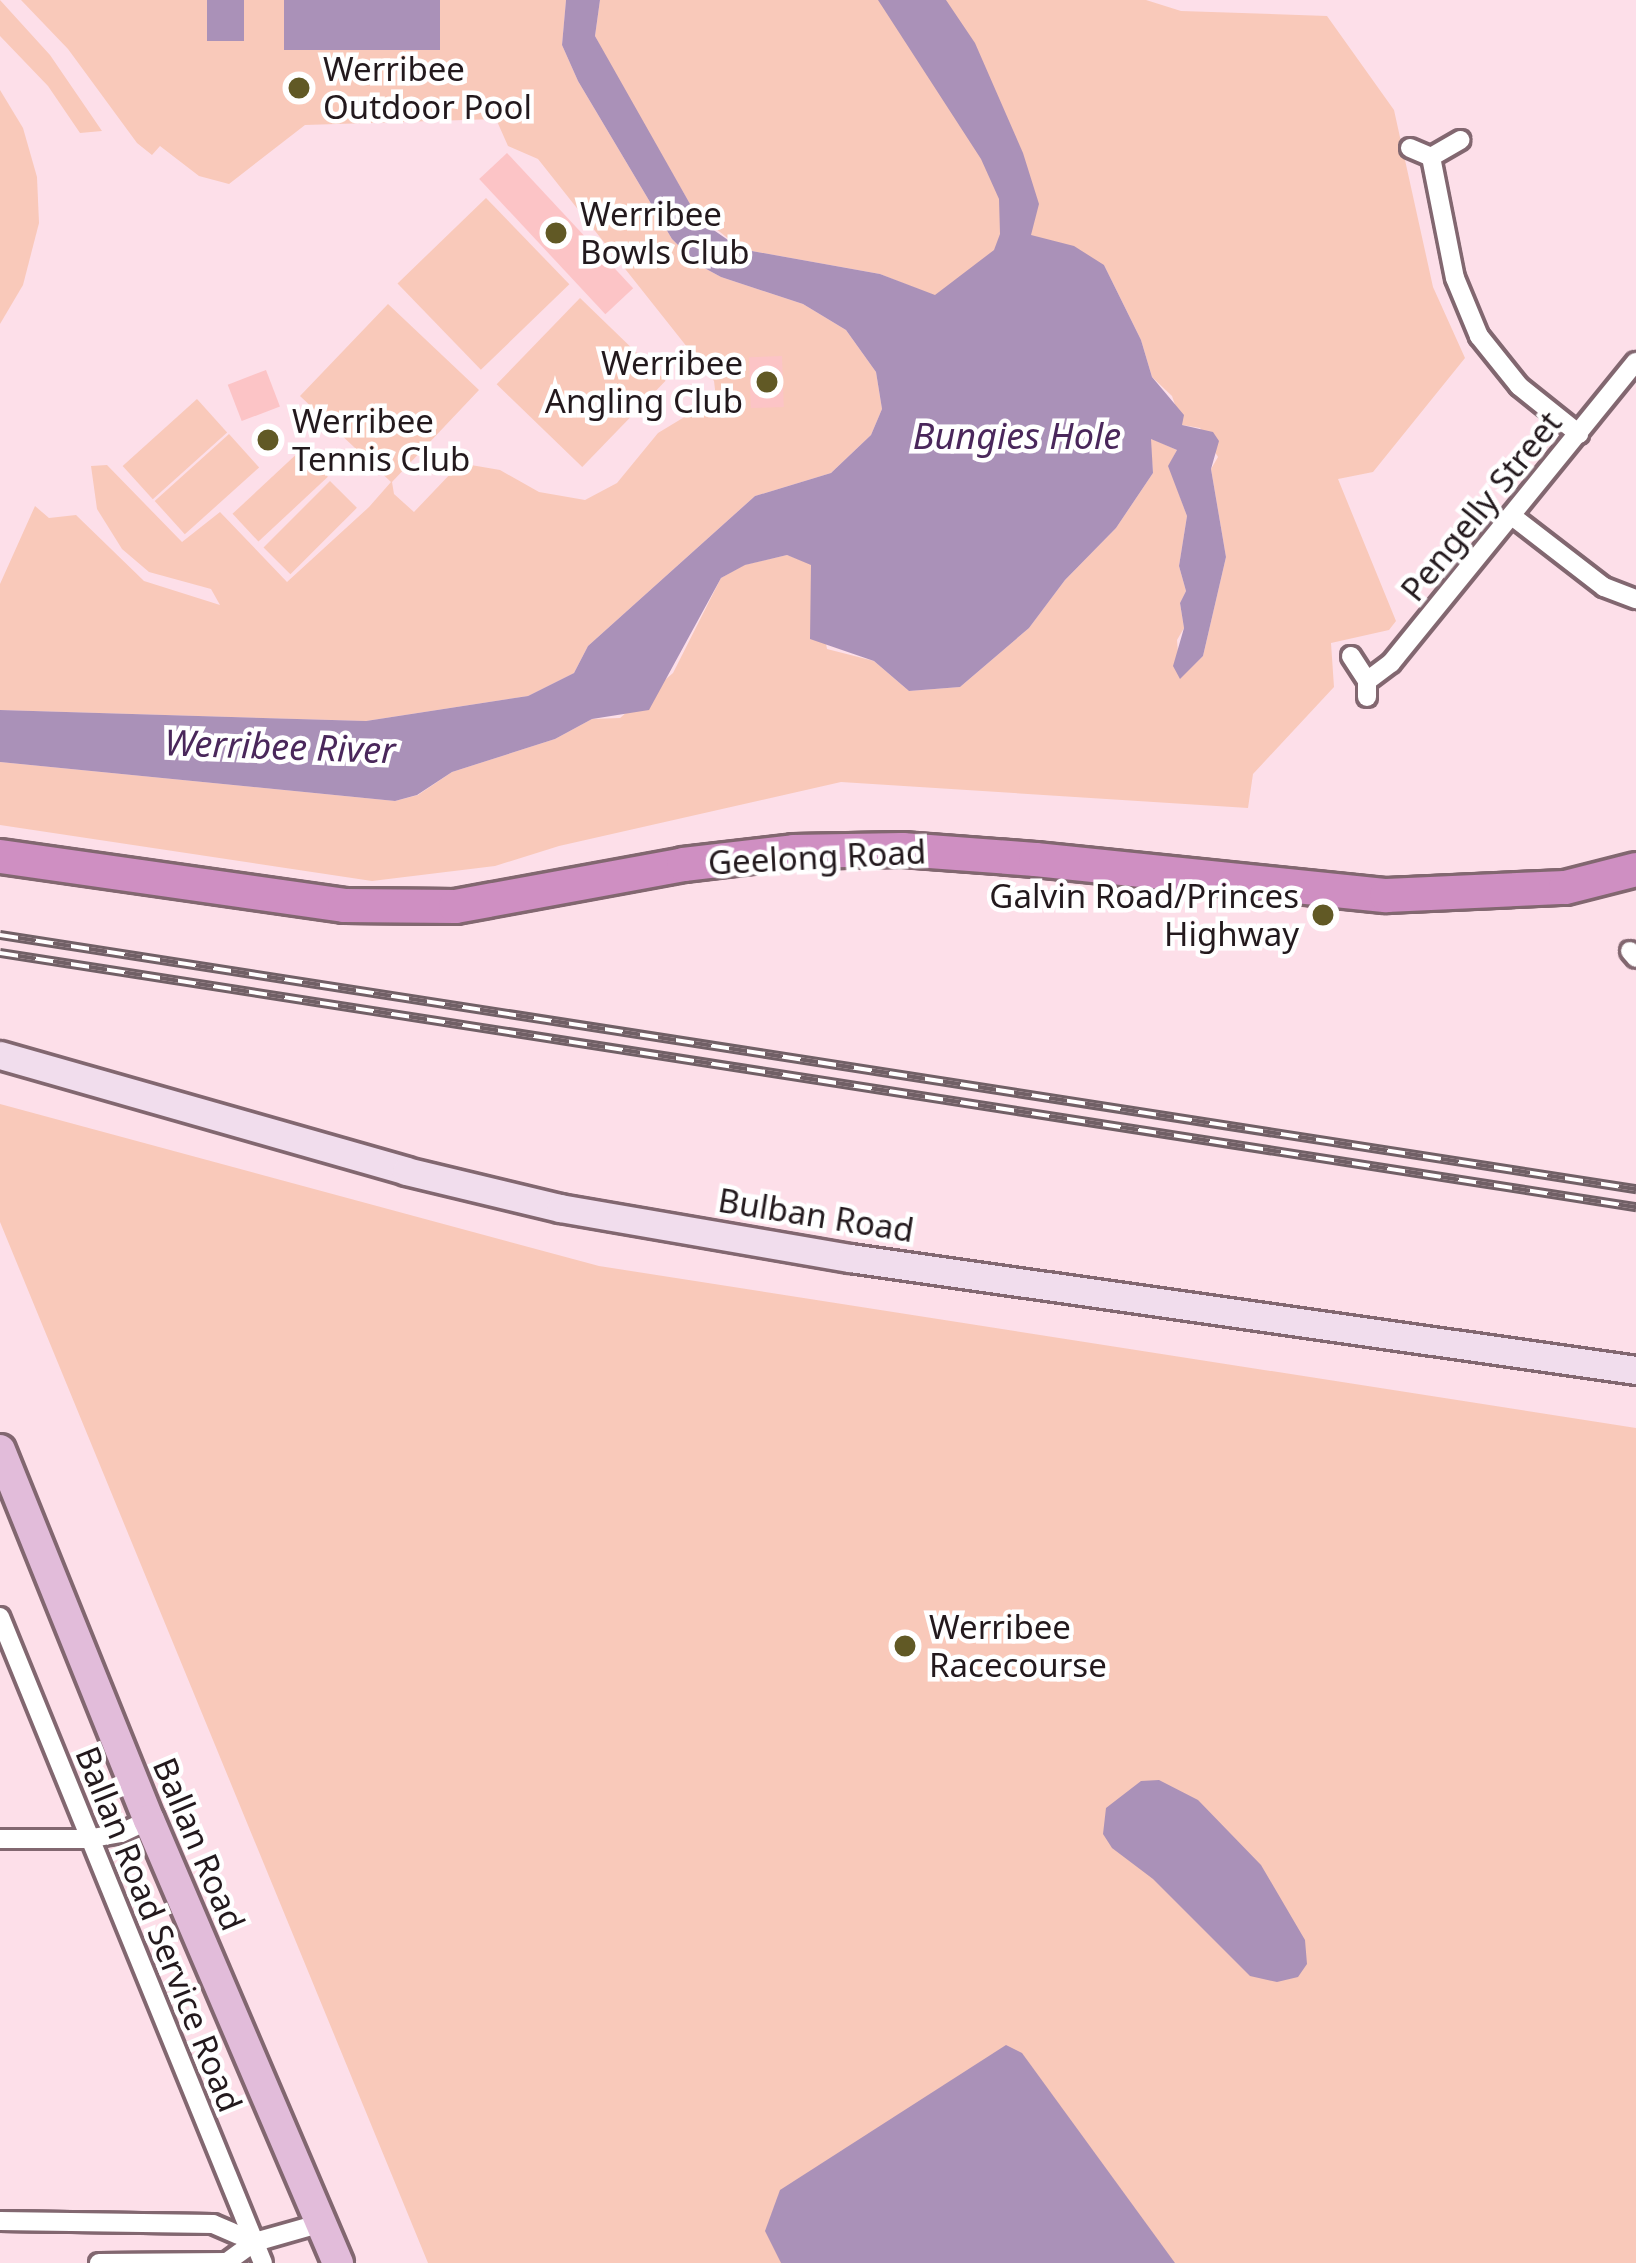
<!DOCTYPE html>
<html>
<head>
<meta charset="utf-8">
<style>
  body { margin:0 }
  #map { position:relative; width:1636px; height:2263px; overflow:hidden; background:#fddfe9; font-family:"Noto Sans",sans-serif }
  div>[style] { position:absolute }
  [style*='--x'] { left:calc(var(--x)*1px); top:calc(var(--y)*1px); width:calc(var(--w)*1px); rotate:calc(var(--a)*1deg) }
  .green>* { inset:0; background:#f9c9ba; transform-origin:0 0 }
  .water>* { inset:0; background:#aa91b8; transform-origin:0 0 }
  .building>* { inset:0; background:#fcc4c6; transform-origin:0 0 }
  .roads { filter:drop-shadow(3px 0 #826770) drop-shadow(-3px 0 #826770) drop-shadow(0 3px #826770) drop-shadow(0 -3px #826770) }
  .street>* { height:18px; margin:-9px; padding:0 9px; transform-origin:9px; border-radius:9px; background:#fff }
  .secondary>* { height:27px; margin:-13.5px; padding:0 13.5px; transform-origin:13.5px; border-radius:13.5px; background:#f1dded }
  .primary>* { height:30px; margin:-15px; padding:0 15px; transform-origin:15px; border-radius:15px; background:#e2bcda }
  .highway>* { height:33px; margin:-16.5px; padding:0 16.5px; transform-origin:16.5px; border-radius:16.5px; background:#cf8fc2 }
  .rail>* { height:10px; margin-top:-5px; transform-origin:0; background:repeating-linear-gradient(90deg,#fff 0 18px,#716066 0 36px); box-sizing:border-box; border-block:3px solid #716066 }
  .dots>* { width:33px; height:33px; translate:-50% -50%; box-sizing:border-box; border:6px solid #fff; border-radius:50% }
  span { translate:-50% -50%; white-space:nowrap; text-align:center; line-height:1.15; -webkit-text-stroke:9px #fff; paint-order:stroke }
  .poi-label { font-size:33px; color:#23191d }
  .left { translate:0 -50%; text-align:left }
  .right { translate:-100% -50%; text-align:right }
  .street-label { font-size:33px; color:#23191d }
  .water-label { font-size:36px; color:#4a275b; font-style:italic }
</style>
</head>
<body>
<div id="map">
  <div class="green">
    <i style="clip-path:polygon(0 0,50px 55px,102px 131px,80px 133px,48px 86px,0 36px)"></i>
    <i style="clip-path:polygon(21px 0,566px 0,562px 45px,578px 81px,672px 239px,697px 264px,721px 277px,803px 304px,846px 330px,876px 372px,882px 409px,871px 435px,831px 473px,755px 496px,588px 646px,574px 673px,528px 696px,366px 721px,0 710px,0 584px,35px 506px,49px 518px,76px 515px,144px 581px,220px 605px,211px 589px,149px 572px,122px 549px,97px 509px,91px 466px,107px 465px,182px 542px,220px 512px,287px 582px,369px 507px,391px 482px,300px 396px,388px 304px,479px 390px,392px 482px,394px 494px,414px 512px,454px 470px,471px 465px,500px 470px,539px 492px,585px 500px,617px 483px,658px 433px,696px 410px,717px 406px,714px 381px,538px 159px,508px 146px,496px 119px,305px 125px,229px 184px,199px 176px,160px 146px,152px 155px,137px 143px,68px 49px)"></i>
    <i style="clip-path:polygon(600px 0,1146px 0,1181px 11px,1327px 16px,1394px 110px,1433px 287px,1465px 358px,1373px 472px,1338px 479px,1396px 621px,1389px 630px,1331px 643px,1334px 687px,1253px 774px,1248px 808px,841px 782px,559px 846px,495px 866px,372px 881px,0 825px,0 762px,395px 801px,418px 795px,452px 772px,555px 739px,592px 719px,620px 718px,673px 673px,721px 578px,744px 565px,787px 555px,811px 564px,827px 649px,874px 661px,909px 691px,960px 687px,1029px 628px,1065px 580px,1116px 528px,1153px 473px,1150px 438px,1177px 450px,1169px 466px,1187px 516px,1179px 566px,1186px 591px,1180px 603px,1184px 628px,1177px 640px,1180px 678px,1203px 656px,1226px 557px,1211px 469px,1218px 457px,1200px 428px,1182px 425px,1172px 396px,1152px 377px,1141px 340px,1104px 265px,994px 251px,935px 296px,880px 274px,741px 249px,694px 211px,612px 69px,595px 36px)"></i>
    <i style="clip-path:polygon(0 90px,23px 128px,37px 177px,39px 223px,23px 285px,0 324px)"></i>
    <i style="left:486px;top:198px;width:120px;height:123px;rotate:46deg"></i>
    <i style="left:580px;top:298px;width:119px;height:120px;rotate:44deg"></i>
    <i style="left:197px;top:399px;width:45px;height:100px;rotate:48deg"></i>
    <i style="left:229px;top:434px;width:45px;height:100px;rotate:48deg"></i>
    <i style="left:302px;top:449px;width:38px;height:95px;rotate:47deg"></i>
    <i style="left:330px;top:481px;width:38px;height:94px;rotate:45deg"></i>
    <i style="clip-path:polygon(0 1104px,599px 1266px,1636px 1428px,1636px 2263px,428px 2263px,0 1222px)"></i>
  </div>
  <div class="water">
    <i style="left:207px;top:0;width:37px;height:41px"></i>
    <i style="left:284px;top:0;width:156px;height:50px"></i>
    <i style="clip-path:polygon(566px 0,600px 0,595px 36px,694px 211px,715px 231px,741px 249px,880px 274px,935px 295px,994px 250px,1000px 234px,999px 199px,981px 159px,878px 0,946px 0,975px 43px,1023px 153px,1039px 204px,1031px 235px,1074px 246px,1104px 265px,1141px 340px,1152px 377px,1184px 415px,1182px 425px,1213px 432px,1219px 441px,1211px 469px,1226px 557px,1203px 656px,1180px 679px,1173px 666px,1184px 628px,1180px 603px,1186px 591px,1179px 566px,1187px 516px,1168px 466px,1177px 450px,1151px 439px,1153px 473px,1116px 528px,1065px 580px,1029px 628px,960px 687px,909px 691px,874px 661px,810px 639px,811px 565px,787px 555px,745px 565px,721px 578px,649px 710px,592px 719px,555px 739px,452px 772px,417px 795px,395px 801px,0 762px,0 710px,366px 721px,528px 696px,574px 673px,588px 646px,755px 496px,831px 473px,871px 435px,882px 409px,876px 372px,846px 330px,803px 304px,721px 277px,697px 264px,672px 239px,578px 81px,562px 45px)"></i>
    <i style="clip-path:polygon(1159px 1780px,1198px 1800px,1261px 1865px,1305px 1940px,1307px 1964px,1298px 1977px,1277px 1982px,1250px 1976px,1153px 1879px,1112px 1848px,1103px 1834px,1106px 1808px,1141px 1781px)"></i>
    <i style="clip-path:polygon(1006px 2045px,1022px 2053px,1175px 2263px,781px 2263px,765px 2231px,780px 2190px)"></i>
  </div>
  <div class="building">
    <i style="left:507px;top:153px;width:185px;height:38px;rotate:47deg"></i>
    <i style="left:782px;top:356px;width:51px;height:33px;rotate:88deg"></i>
    <i style="left:266px;top:370px;width:39px;height:41px;rotate:69deg"></i>
  </div>
  <div class="roads">
    <div class="street">
      <i style="--x:1410;--y:148;--w:23;--a:23"></i>
      <i style="--x:1431;--y:157;--w:34;--a:-30"></i>
      <i style="--x:1431;--y:157;--w:123;--a:78.8"></i>
      <i style="--x:1455;--y:278;--w:63;--a:67.5"></i>
      <i style="--x:1479;--y:336;--w:64;--a:51.3"></i>
      <i style="--x:1519;--y:386;--w:77;--a:38.7"></i>
      <i style="--x:1512;--y:516;--w:116;--a:37.7"></i>
      <i style="--x:1604;--y:587;--w:34;--a:21"></i>
      <i style="--x:1351;--y:656;--w:30;--a:57"></i>
      <i style="--x:1367;--y:681;--w:16;--a:90"></i>
      <i style="--x:1367;--y:681;--w:30;--a:-37"></i>
      <i style="--x:1391;--y:663;--w:388;--a:-50.9"></i>
      <i style="--x:1630;--y:951;--w:9;--a:49"></i>
      <i style="--x:0;--y:1617;--w:697;--a:67.85"></i>
      <i style="--x:0;--y:1839;--w:87;--a:0"></i>
      <i style="--x:87;--y:1839;--w:35;--a:-10"></i>
      <i style="--x:121;--y:1833;--w:31;--a:-25"></i>
      <i style="--x:0;--y:2221;--w:213;--a:0.8"></i>
      <i style="--x:213;--y:2224;--w:46;--a:23.2"></i>
      <i style="--x:99;--y:2263;--w:128;--a:-0.4"></i>
      <i style="--x:227;--y:2262;--w:34;--a:-36"></i>
      <i style="--x:255;--y:2242;--w:70;--a:-15.8"></i>
    </div>
    <div class="secondary">
      <i style="--x:0;--y:1055;--w:422;--a:15.9"></i>
      <i style="--x:406;--y:1171;--w:158;--a:13.5"></i>
      <i style="--x:560;--y:1208;--w:294;--a:9.8"></i>
      <i style="--x:850;--y:1258;--w:794;--a:8.11"></i>
    </div>
    <div class="primary">
      <i style="--x:0;--y:1450;--w:399;--a:68.1"></i>
      <i style="--x:149;--y:1820;--w:482;--a:66.9"></i>
    </div>
    <div class="highway">
      <i style="--x:0;--y:856;--w:347;--a:8.1"></i>
      <i style="--x:344;--y:905;--w:111;--a:0.5"></i>
      <i style="--x:455;--y:906;--w:232;--a:-10.4"></i>
      <i style="--x:683;--y:864;--w:111;--a:-6.7"></i>
      <i style="--x:793;--y:851;--w:109;--a:-1.1"></i>
      <i style="--x:902;--y:849;--w:133;--a:4.3"></i>
      <i style="--x:1035;--y:859;--w:353;--a:5.9"></i>
      <i style="--x:1386;--y:895;--w:179;--a:-2.6"></i>
      <i style="--x:1565;--y:887;--w:73;--a:-14.2"></i>
    </div>
  </div>
  <div class="rail">
    <i style="--x:0;--y:935;--w:1656;--a:8.83"></i>
    <i style="--x:0;--y:953;--w:1656;--a:8.83"></i>
  </div>
  <div class="dots">
    <i style="left:299px;top:88px;background:#615925"></i>
    <i style="left:556px;top:233px;background:#615925"></i>
    <i style="left:767px;top:382px;background:#615925"></i>
    <i style="left:268px;top:440px;background:#615925"></i>
    <i style="left:1323px;top:915px;background:#615925"></i>
    <i style="left:905px;top:1646px;background:#615925"></i>
  </div>
  <div class="poi-label">
    <span class="left" style="left:323px;top:88px">Werribee<br>Outdoor Pool</span>
    <span class="left" style="left:580px;top:233px">Werribee<br>Bowls Club</span>
    <span class="right" style="left:743px;top:382px">Werribee<br>Angling Club</span>
    <span class="left" style="left:292px;top:440px">Werribee<br>Tennis Club</span>
    <span class="right" style="left:1299px;top:915px">Galvin Road/Princes<br>Highway</span>
    <span class="left" style="left:929px;top:1646px">Werribee<br>Racecourse</span>
  </div>
  <div class="street-label">
    <span style="left:1481px;top:506px;rotate:-51deg">Pengelly Street</span>
    <span style="left:817px;top:857px;rotate:-3deg">Geelong Road</span>
    <span style="left:816px;top:1215px;rotate:9deg">Bulban Road</span>
    <span style="left:199px;top:1844px;rotate:67deg">Ballan Road</span>
    <span style="left:159px;top:1929px;rotate:68deg">Ballan Road Service Road</span>
  </div>
  <div class="water-label">
    <span style="left:1017px;top:436px">Bungies Hole</span>
    <span style="left:280px;top:746px;rotate:2deg">Werribee River</span>
  </div>
</div>
</body>
</html>
